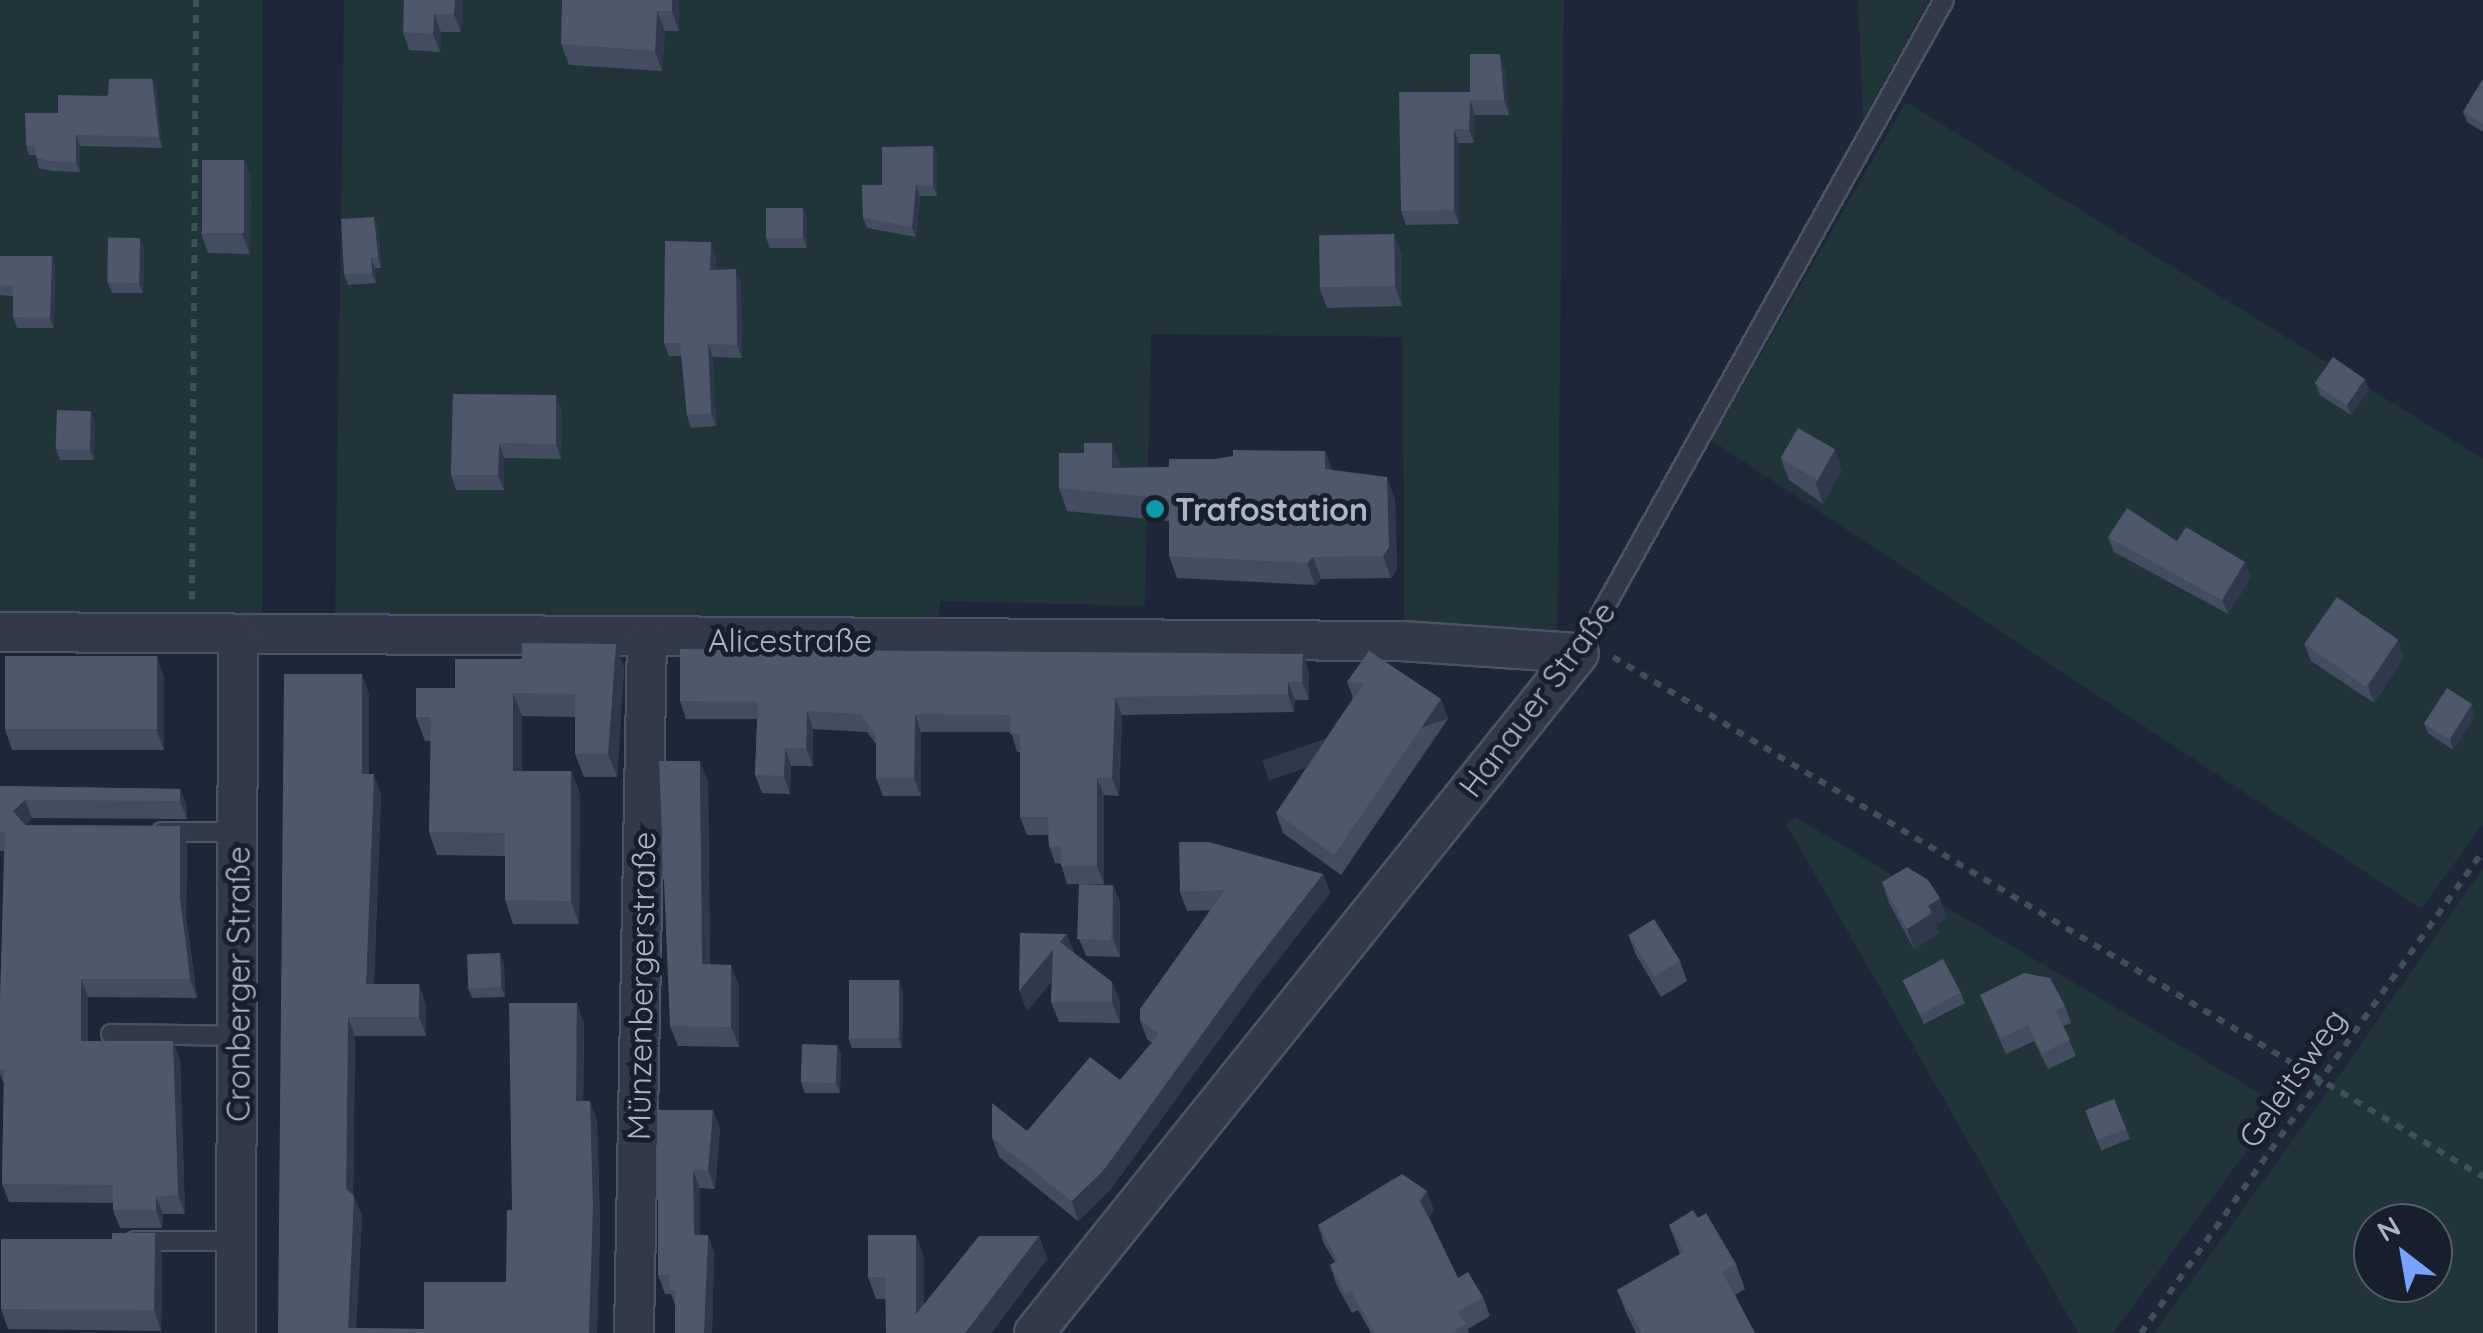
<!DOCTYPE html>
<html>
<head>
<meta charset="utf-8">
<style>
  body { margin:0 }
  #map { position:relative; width:2483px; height:1333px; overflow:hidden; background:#1e2738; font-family:Quicksand,sans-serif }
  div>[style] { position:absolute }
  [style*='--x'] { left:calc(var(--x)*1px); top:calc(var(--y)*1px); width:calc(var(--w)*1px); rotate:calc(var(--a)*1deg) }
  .green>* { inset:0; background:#203439; transform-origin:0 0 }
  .path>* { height:6px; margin-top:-3px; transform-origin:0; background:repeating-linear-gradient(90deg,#3e5156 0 8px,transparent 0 16px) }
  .roads { filter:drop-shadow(2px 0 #4c5463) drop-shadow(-2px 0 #4c5463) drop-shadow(0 2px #4c5463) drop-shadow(0 -2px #4c5463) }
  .lane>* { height:18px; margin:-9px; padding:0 9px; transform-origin:9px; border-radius:9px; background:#323948 }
  .street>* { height:38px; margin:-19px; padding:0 19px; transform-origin:19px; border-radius:19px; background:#323948 }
  .wall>* { inset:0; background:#424d60; transform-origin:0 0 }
  .shaded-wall>* { inset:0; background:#2f394b; transform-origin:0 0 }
  .building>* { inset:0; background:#4d586b; transform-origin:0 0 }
  .dots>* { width:28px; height:28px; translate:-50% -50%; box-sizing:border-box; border:5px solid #181f2c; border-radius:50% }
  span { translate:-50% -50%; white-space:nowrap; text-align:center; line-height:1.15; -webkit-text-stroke:10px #181f2c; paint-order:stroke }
  .poi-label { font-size:32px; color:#acb4c5; font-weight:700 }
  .left { translate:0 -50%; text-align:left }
  .street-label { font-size:32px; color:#acb4c5 }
  .north { position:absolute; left:2353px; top:1203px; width:100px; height:100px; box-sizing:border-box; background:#181f2c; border:2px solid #535b69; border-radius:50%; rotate:329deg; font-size:28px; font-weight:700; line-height:40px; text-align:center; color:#acb4c5 }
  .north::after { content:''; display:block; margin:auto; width:35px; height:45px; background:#78a2fe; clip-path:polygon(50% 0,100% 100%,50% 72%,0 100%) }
</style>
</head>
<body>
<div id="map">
  <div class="green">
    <i style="left:0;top:0;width:262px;height:614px"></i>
    <i style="clip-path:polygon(344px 0,1564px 0,1557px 632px,1404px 627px,1403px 337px,1151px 334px,1145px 606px,940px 601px,939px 626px,335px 620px)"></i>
    <i style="clip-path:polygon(1858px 0,1929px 0,1863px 120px)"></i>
    <i style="clip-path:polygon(1906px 102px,2483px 459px,2483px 824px,2421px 909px,1711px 440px)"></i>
    <i style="clip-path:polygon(1795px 817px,2263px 1095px,2263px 1129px,2113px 1333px,2078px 1333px,1786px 824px)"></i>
    <i style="clip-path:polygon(evenodd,2483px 868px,2483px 1333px,2154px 1333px,2341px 1073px,2483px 868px,2373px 1223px,2433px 1223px,2433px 1283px,2373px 1283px,2373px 1223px)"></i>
  </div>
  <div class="path">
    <i style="--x:192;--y:599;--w:599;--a:-89.62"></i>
    <i style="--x:1613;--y:657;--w:1014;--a:30.87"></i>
    <i style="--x:2141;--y:1333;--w:591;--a:-54.64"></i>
  </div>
  <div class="roads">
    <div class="lane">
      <i style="--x:1579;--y:653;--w:748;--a:-60.8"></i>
      <i style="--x:162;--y:832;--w:76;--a:0"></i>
      <i style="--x:111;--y:1034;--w:126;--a:0.9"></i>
      <i style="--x:135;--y:1241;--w:101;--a:0"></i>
    </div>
    <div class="street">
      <i style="--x:0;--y:632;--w:1401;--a:0.37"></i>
      <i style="--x:1401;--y:641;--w:178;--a:3.9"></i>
      <i style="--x:236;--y:1333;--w:698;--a:-89.84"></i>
      <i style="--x:634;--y:1333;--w:694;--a:-88.93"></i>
      <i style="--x:1034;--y:1333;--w:871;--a:-51.29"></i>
    </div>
  </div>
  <div class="wall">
    <i style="clip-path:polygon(462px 0,461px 32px,441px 32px,440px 52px,409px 50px,403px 32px)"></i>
    <i style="clip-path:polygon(679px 0,679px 31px,665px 31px,662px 71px,569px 65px,561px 44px)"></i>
    <i style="clip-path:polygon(1505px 68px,1509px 115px,1475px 115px,1474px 143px,1459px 143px,1459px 224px,1406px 225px,1401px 211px,1470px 92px)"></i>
    <i style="clip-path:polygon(152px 79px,156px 89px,162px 148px,80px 146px,80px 172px,52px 171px,39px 168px,36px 155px,29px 155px,26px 145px,58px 113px)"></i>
    <i style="clip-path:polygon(2483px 80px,2483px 132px,2467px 122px,2463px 112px)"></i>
    <i style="clip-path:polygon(933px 146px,937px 157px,937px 196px,920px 196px,916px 237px,867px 228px,863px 218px,882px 185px)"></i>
    <i style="clip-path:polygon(244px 160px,251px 180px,250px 254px,208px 253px,201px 233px)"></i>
    <i style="clip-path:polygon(803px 208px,807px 218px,807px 248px,770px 248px,766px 238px)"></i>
    <i style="clip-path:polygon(378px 227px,381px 268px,375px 268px,376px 283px,348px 285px,344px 274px)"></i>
    <i style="clip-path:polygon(1394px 234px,1402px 254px,1402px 306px,1327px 308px,1319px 287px)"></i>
    <i style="clip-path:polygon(140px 238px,144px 249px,143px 293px,112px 293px,108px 283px)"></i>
    <i style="clip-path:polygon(716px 255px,715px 270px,741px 283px,742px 358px,713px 357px,716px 426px,691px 428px,687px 415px,682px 356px,669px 356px,664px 343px)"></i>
    <i style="clip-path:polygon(0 256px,55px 266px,54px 328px,17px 328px,13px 317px,13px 296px,0 295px)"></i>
    <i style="clip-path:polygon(2316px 384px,2369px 389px,2351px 415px,2320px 395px)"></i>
    <i style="clip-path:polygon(453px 394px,562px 410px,561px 459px,504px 458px,504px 490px,456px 490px,451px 475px)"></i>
    <i style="clip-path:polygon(95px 422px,94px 460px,60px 460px,56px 449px)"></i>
    <i style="clip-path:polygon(1112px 443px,1120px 468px,1169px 467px,1215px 459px,1325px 451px,1332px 470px,1395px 499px,1397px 569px,1391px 578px,1321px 579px,1315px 585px,1177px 578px,1169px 556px,1169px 521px,1067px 511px,1059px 488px,1084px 453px)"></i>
    <i style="clip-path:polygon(1781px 459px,1842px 470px,1823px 504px,1789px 480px)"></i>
    <i style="clip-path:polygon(2108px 537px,2177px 541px,2251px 577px,2228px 614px,2114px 552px)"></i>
    <i style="clip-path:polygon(2304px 644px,2404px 657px,2374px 703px,2311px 661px)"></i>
    <i style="clip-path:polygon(1369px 651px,1441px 699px,1448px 719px,1341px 875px,1283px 833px,1276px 813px,1353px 698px,1347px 682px)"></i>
    <i style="clip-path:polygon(522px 659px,624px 667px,617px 777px,584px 777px,575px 754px,575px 717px,522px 716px,522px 771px,571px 771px,580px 794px,579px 924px,513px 924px,505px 900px,505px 856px,437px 855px,429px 832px,431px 741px,425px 741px,416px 717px,455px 688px)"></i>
    <i style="clip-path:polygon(1309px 672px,1309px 700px,1295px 700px,1294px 712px,1122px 715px,1119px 796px,1104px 795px,1104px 884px,1067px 884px,1061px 864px,1055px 863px,1049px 846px,1048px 835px,1027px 835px,1020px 817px,1020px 752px,1017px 752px,1011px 732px,921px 732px,921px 796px,883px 796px,876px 778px,876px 744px,867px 732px,813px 729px,813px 766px,791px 766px,790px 794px,762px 793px,755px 775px,757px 719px,686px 719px,680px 701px)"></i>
    <i style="clip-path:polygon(164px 676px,164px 750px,12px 750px,5px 729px)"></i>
    <i style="clip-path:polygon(369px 693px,369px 774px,381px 793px,374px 984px,426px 1004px,426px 1036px,355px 1036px,353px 1195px,362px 1215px,356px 1328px,424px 1329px,506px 1282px,512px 1210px,584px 1023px,583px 1101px,597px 1120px,600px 1225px,597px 1333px,278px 1333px)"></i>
    <i style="clip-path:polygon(2475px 715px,2453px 750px,2428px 733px,2424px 723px)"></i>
    <i style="clip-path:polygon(708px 781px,710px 964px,739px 985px,739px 1047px,678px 1046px,670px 1026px)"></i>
    <i style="clip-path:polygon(0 786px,180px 789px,187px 808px,187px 819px,32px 818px,25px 825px,180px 826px,187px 844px,186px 916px,197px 998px,88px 997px,88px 1041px,180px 1059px,185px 1214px,163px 1214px,162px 1228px,120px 1228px,113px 1210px,113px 1203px,9px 1202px,2px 1184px,4px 1084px,0 1074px,0 1005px,4px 851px,0 851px)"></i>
    <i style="clip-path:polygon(1323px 874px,1330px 893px,1257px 987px,1110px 1190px,1078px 1221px,999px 1157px,992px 1138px,1027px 1131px,1120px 1080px,1152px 1043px,1147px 1039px,1140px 1020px,1210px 910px,1187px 911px,1180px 892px)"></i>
    <i style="clip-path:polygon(1882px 882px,1947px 918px,1936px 925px,1939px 933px,1914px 949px,1889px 903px)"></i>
    <i style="clip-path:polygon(1113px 885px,1120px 902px,1120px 957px,1086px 956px,1079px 939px)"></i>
    <i style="clip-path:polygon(1067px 934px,1074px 953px,1112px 982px,1120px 1002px,1120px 1023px,1059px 1022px,1051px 1002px,1052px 981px,1027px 1011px)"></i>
    <i style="clip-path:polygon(1628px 934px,1680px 961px,1687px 981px,1661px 997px,1636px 955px)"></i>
    <i style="clip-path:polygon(504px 964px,505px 997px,472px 998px,468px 988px)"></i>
    <i style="clip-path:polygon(1903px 981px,1961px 993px,1965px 1003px,1924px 1024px)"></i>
    <i style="clip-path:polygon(903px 991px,902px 1048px,852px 1048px,848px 1038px)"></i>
    <i style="clip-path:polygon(1980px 995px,2065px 1006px,2071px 1023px,2063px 1026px,2076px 1056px,2048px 1069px,2034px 1041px,2006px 1054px)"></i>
    <i style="clip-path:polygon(837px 1045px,841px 1055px,840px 1093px,805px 1093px,801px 1082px)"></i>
    <i style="left:2114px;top:1099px;width:43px;height:31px;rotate:68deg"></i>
    <i style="clip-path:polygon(658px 1110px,720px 1128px,715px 1189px,700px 1188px,700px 1235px,708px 1235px,714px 1253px,712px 1333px,675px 1333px,675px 1305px,671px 1294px,665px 1294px,658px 1275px)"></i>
    <i style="clip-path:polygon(1434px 1210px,1429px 1217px,1458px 1278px,1483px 1297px,1490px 1316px,1468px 1329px,1469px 1333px,1371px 1333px,1358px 1310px,1352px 1313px,1336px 1284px,1330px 1265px,1335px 1262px,1324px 1244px,1318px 1225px)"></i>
    <i style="clip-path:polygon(1698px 1218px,1736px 1264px,1745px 1289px,1735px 1295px,1755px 1333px,1636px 1333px,1627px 1315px,1617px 1290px,1680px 1254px,1669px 1225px)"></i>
    <i style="clip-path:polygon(155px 1233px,162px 1254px,161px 1331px,8px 1329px,1px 1309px,112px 1239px)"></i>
    <i style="clip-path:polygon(916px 1235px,924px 1258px,924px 1304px,1039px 1236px,1047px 1259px,991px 1333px,885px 1299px,876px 1299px,868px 1277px)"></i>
  </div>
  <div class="shaded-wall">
    <i style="clip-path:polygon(455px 0,462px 0,461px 32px,454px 14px)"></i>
    <i style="clip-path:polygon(672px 0,679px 0,679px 31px,672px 11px)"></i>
    <i style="clip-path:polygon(657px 11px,665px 31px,662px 71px,655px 51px)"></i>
    <i style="clip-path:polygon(434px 14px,441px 32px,440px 52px,433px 34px)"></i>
    <i style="clip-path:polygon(1500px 54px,1505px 68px,1509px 115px,1504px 100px)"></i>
    <i style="clip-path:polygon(152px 79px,156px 89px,162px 148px,159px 137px)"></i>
    <i style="clip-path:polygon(1470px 100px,1475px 115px,1474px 143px,1469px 129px)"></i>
    <i style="clip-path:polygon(1454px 129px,1459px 143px,1459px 224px,1454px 210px)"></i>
    <i style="clip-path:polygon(76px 135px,80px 146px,80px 172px,76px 162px)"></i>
    <i style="clip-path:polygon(933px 146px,937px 157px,937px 196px,933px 186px)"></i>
    <i style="clip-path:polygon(244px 160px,251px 180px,250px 254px,242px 234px)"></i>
    <i style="clip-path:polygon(916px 185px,920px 196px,916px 237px,912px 227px)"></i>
    <i style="clip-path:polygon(803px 208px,807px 218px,807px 248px,803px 237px)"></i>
    <i style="clip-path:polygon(374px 217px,378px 227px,381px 268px,378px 257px)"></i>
    <i style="clip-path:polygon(1394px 234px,1402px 254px,1402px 306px,1395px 286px)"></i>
    <i style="clip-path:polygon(140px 238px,144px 249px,143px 293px,139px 283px)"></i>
    <i style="clip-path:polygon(711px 242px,716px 255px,715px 283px,710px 270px)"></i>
    <i style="clip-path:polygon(52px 256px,55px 266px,54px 328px,50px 318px)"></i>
    <i style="clip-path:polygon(371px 258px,375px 268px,376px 283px,372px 273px)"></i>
    <i style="clip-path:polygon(736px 269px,741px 283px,742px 358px,737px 345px)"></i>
    <i style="clip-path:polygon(708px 344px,713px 357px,716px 426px,711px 413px)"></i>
    <i style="clip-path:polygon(2365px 379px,2369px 389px,2351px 415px,2347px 405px)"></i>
    <i style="clip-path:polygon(556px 395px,562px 410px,561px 459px,556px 444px)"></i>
    <i style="clip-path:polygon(91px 411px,95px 422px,94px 460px,90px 450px)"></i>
    <i style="clip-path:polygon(499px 443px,504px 458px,504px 490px,498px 475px)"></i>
    <i style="clip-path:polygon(1112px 443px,1120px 465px,1120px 490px,1112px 468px)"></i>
    <i style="clip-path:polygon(1835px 449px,1842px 470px,1823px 504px,1816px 483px)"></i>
    <i style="clip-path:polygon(1325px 451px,1333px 473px,1325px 469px)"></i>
    <i style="clip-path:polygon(1387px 477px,1395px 499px,1397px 569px,1391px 578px,1383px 556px)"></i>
    <i style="clip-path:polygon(1313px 557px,1321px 579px,1315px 585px,1307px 563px)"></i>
    <i style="clip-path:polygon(2245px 562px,2251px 577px,2228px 614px,2222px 600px)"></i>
    <i style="clip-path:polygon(2398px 640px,2404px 657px,2374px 703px,2368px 686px)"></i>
    <i style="clip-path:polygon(616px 644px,624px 667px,617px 777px,608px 754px)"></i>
    <i style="clip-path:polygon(1303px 654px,1309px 672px,1309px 700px,1302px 682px)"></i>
    <i style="clip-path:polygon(157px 656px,164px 676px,164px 750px,156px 729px)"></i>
    <i style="clip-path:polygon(362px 674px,369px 693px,369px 793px,362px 774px)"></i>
    <i style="clip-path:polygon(1288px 682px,1295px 700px,1294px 712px,1288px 694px)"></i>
    <i style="clip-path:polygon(513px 693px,522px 716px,522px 794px,513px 771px)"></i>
    <i style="clip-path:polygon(1115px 697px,1122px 715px,1119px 796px,1112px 778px)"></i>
    <i style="left:1441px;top:699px;width:21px;height:189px;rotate:71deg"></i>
    <i style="clip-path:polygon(2472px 704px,2475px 715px,2453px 750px,2450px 739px)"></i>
    <i style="clip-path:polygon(807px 711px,813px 729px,813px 766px,806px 748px)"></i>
    <i style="clip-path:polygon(915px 714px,921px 732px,921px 796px,914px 778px)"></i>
    <i style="clip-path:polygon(785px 748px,791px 766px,790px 794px,784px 776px)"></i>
    <i style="clip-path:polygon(700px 761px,708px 781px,710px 985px,702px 964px)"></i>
    <i style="clip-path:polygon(571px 771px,580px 794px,579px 924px,571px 901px)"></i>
    <i style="clip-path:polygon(374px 774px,381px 793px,373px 1003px,366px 984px)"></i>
    <i style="clip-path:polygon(1097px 778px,1104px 795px,1104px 884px,1097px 866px)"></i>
    <i style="clip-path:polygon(180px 789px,187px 808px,187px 819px,180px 801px)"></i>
    <i style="clip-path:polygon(25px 800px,32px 818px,20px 830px,13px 811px)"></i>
    <i style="clip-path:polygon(180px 826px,187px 844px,186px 916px,197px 998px,190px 979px,180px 898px)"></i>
    <i style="clip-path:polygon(1323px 874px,1330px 893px,1257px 987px,1110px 1190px,1078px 1221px,1072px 1201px)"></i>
    <i style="clip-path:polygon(1113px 885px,1120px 902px,1120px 957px,1113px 939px)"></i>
    <i style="clip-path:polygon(1940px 898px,1947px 918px,1936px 925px,1939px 933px,1914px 949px,1907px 929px,1928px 906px)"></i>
    <i style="clip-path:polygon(1067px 934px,1074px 954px,1060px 942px)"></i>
    <i style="clip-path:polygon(1053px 950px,1060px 971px,1027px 1011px,1019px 991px)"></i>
    <i style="clip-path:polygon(500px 953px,504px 964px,505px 997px,501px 987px)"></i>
    <i style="clip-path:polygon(731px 965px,739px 985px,739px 1047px,731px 1027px)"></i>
    <i style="clip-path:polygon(81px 979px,88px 997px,88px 1059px,81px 1041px)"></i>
    <i style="clip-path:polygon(899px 980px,903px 991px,902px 1048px,898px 1037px)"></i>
    <i style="clip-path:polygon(1112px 982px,1120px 1002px,1120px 1023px,1112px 1002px)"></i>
    <i style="clip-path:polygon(419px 984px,426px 1004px,426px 1036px,419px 1017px)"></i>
    <i style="clip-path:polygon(577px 1003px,584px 1023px,583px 1120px,576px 1101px)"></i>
    <i style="clip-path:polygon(348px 1017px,355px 1036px,353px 1208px,346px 1189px)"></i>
    <i style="clip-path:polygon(173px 1041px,180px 1059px,185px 1214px,178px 1195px)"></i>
    <i style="clip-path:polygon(837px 1045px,841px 1055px,840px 1093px,836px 1083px)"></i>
    <i style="clip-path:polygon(590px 1101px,597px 1120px,600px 1225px,597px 1333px,589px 1333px)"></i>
    <i style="clip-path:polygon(713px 1110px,720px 1128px,715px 1189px,708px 1170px)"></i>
    <i style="clip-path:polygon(693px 1170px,700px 1188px,700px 1253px,694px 1235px)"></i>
    <i style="clip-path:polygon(1427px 1191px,1434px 1210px,1427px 1219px,1420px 1201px)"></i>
    <i style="clip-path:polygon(156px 1196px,163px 1214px,162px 1228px,156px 1210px)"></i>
    <i style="clip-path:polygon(354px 1196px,362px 1215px,356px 1333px,348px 1328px)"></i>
    <i style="clip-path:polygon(155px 1233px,162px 1254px,161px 1331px,154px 1310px)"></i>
    <i style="clip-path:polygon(708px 1235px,714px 1253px,712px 1333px,704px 1333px)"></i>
    <i style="clip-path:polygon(916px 1235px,924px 1258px,924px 1333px,916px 1314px)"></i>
    <i style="clip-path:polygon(1039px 1236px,1047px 1259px,991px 1333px,965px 1333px)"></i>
  </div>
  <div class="building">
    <i style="clip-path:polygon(404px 0,455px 0,454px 14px,434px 14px,433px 34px,403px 32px)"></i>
    <i style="clip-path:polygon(562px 0,672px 0,672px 11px,657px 11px,655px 51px,561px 44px)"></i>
    <i style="clip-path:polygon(1470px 54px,1500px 54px,1504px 100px,1470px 100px,1469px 129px,1454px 129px,1454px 210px,1401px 211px,1399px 92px,1470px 92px)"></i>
    <i style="clip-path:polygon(109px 79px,152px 79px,159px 137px,76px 135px,76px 162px,48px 161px,36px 157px,35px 145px,26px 145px,25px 113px,58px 113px,58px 95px,108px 96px)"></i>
    <i style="clip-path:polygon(2482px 80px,2483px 80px,2483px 124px,2463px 112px)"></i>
    <i style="clip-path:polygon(933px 146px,933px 186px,916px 185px,912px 227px,863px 218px,862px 185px,882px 185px,882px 147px)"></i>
    <i style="left:202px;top:160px;width:42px;height:73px"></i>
    <i style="left:766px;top:208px;width:37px;height:30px"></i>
    <i style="clip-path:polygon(374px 217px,378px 257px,371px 258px,372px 273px,344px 274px,341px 219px)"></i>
    <i style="left:1394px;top:234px;width:52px;height:75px;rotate:89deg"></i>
    <i style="left:140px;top:238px;width:45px;height:32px;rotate:91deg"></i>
    <i style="clip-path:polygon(665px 241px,711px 242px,710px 270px,736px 269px,737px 345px,708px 344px,711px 413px,687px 415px,680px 343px,664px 343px)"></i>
    <i style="clip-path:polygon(0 256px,52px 256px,50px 318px,13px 317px,13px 286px,0 285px)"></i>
    <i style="left:2333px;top:357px;width:39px;height:32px;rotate:35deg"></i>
    <i style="clip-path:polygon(453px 394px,556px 395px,556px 444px,499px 443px,498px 475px,451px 475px)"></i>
    <i style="left:57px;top:410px;width:34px;height:39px;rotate:2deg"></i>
    <i style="left:1798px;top:428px;width:43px;height:35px;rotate:30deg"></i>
    <i style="clip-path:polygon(1084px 443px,1112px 443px,1112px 468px,1169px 467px,1169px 459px,1215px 459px,1233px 456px,1233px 450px,1325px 451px,1325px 469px,1387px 477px,1389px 547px,1383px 556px,1313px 557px,1307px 563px,1169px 556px,1169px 499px,1059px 488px,1059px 453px,1084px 453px)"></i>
    <i style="clip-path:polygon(2127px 508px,2177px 541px,2186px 527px,2245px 562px,2222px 600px,2108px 537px)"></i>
    <i style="left:2337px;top:597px;width:75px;height:57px;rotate:35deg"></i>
    <i style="clip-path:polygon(522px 643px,616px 644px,608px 754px,575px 754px,575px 694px,513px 693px,513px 771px,571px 771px,571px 901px,505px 900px,505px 833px,429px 832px,431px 717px,416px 717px,416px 688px,455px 688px,455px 659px,522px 659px)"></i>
    <i style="clip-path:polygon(680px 649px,1303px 654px,1302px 682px,1288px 682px,1288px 694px,1115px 697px,1112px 778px,1097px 778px,1097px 866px,1061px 866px,1061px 846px,1049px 846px,1048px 817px,1020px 817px,1020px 734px,1010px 734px,1011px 715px,915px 714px,914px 778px,876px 778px,876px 734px,860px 714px,807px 711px,806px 748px,785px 748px,784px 776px,755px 775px,758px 702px,680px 701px)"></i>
    <i style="clip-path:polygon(1369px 651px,1441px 699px,1334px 855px,1276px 813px,1364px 683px,1347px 682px)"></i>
    <i style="left:5px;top:656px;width:152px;height:73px"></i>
    <i style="clip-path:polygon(284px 674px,362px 674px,362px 774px,374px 774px,366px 984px,419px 984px,419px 1017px,348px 1017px,346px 1189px,354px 1196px,348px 1328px,424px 1329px,424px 1282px,506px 1282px,507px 1210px,512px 1210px,509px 1003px,577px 1003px,576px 1101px,590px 1101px,593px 1206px,589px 1333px,278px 1333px)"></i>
    <i style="left:2447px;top:688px;width:30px;height:42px;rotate:33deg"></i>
    <i style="clip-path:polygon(659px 761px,700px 761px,702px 964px,731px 965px,731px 1027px,670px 1026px)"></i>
    <i style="clip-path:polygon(0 786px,180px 789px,180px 801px,25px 800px,13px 811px,25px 825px,180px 826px,180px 898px,190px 979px,81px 979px,81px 1041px,173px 1041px,178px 1195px,156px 1196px,156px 1210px,113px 1210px,113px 1185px,2px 1184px,4px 1069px,0 1069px,0 1005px,5px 833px,0 832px)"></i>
    <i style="clip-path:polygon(1179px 842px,1209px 842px,1323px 874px,1250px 968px,1103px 1171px,1072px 1201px,992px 1138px,992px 1103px,1027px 1131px,1090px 1057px,1120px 1080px,1159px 1034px,1140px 1020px,1140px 1009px,1225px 890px,1180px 892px)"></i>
    <i style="clip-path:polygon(1907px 867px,1928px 880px,1940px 898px,1928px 906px,1932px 913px,1907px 929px,1882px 882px)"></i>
    <i style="left:1079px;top:884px;width:34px;height:55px;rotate:2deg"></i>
    <i style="left:1654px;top:919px;width:49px;height:30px;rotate:58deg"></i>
    <i style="clip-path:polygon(1020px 933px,1067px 934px,1060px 942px,1112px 982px,1112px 1002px,1051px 1002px,1053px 950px,1019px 991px)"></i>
    <i style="left:500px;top:953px;width:34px;height:33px;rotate:88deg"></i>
    <i style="left:1943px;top:959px;width:38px;height:46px;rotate:62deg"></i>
    <i style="clip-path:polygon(2024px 973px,2050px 978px,2065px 1006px,2056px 1011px,2070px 1040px,2042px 1053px,2028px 1025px,2001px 1038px,1980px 995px)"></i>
    <i style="left:849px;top:980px;width:50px;height:58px"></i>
    <i style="left:802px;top:1044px;width:35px;height:38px;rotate:2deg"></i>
    <i style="left:2114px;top:1099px;width:32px;height:31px;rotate:68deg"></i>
    <i style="clip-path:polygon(658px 1110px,713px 1110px,708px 1170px,693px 1170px,694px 1235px,708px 1235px,704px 1333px,675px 1333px,675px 1290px,670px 1290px,669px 1275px,658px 1275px)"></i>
    <i style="clip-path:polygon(1402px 1174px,1427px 1191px,1420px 1201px,1458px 1278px,1468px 1272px,1483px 1297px,1458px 1312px,1466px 1324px,1451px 1333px,1375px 1333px,1351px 1291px,1345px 1294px,1330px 1265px,1338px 1261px,1318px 1225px)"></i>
    <i style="clip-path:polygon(1693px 1210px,1698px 1218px,1706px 1213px,1736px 1264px,1722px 1272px,1755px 1333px,1642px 1333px,1617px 1290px,1684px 1252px,1669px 1225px)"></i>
    <i style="clip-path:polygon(112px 1233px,155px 1233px,154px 1310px,1px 1309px,1px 1239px,112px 1239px)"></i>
    <i style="clip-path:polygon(868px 1235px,916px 1235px,916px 1314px,979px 1236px,1039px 1236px,965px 1333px,886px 1333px,885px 1277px,868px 1277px)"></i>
  </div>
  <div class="dots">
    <i style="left:1155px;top:509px;background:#0f9aa8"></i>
  </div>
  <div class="poi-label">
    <span class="left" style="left:1175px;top:509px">Trafostation</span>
  </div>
  <div class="street-label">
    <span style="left:790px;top:640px">Alicestraße</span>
    <span style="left:1537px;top:699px;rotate:-53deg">Hanauer Straße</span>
    <span style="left:238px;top:984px;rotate:-90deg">Cronberger Straße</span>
    <span style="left:641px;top:986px;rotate:-89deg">Münzenbergerstraße</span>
    <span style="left:2292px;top:1078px;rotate:-55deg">Geleitsweg</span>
  </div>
  <div class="north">N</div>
</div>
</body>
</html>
